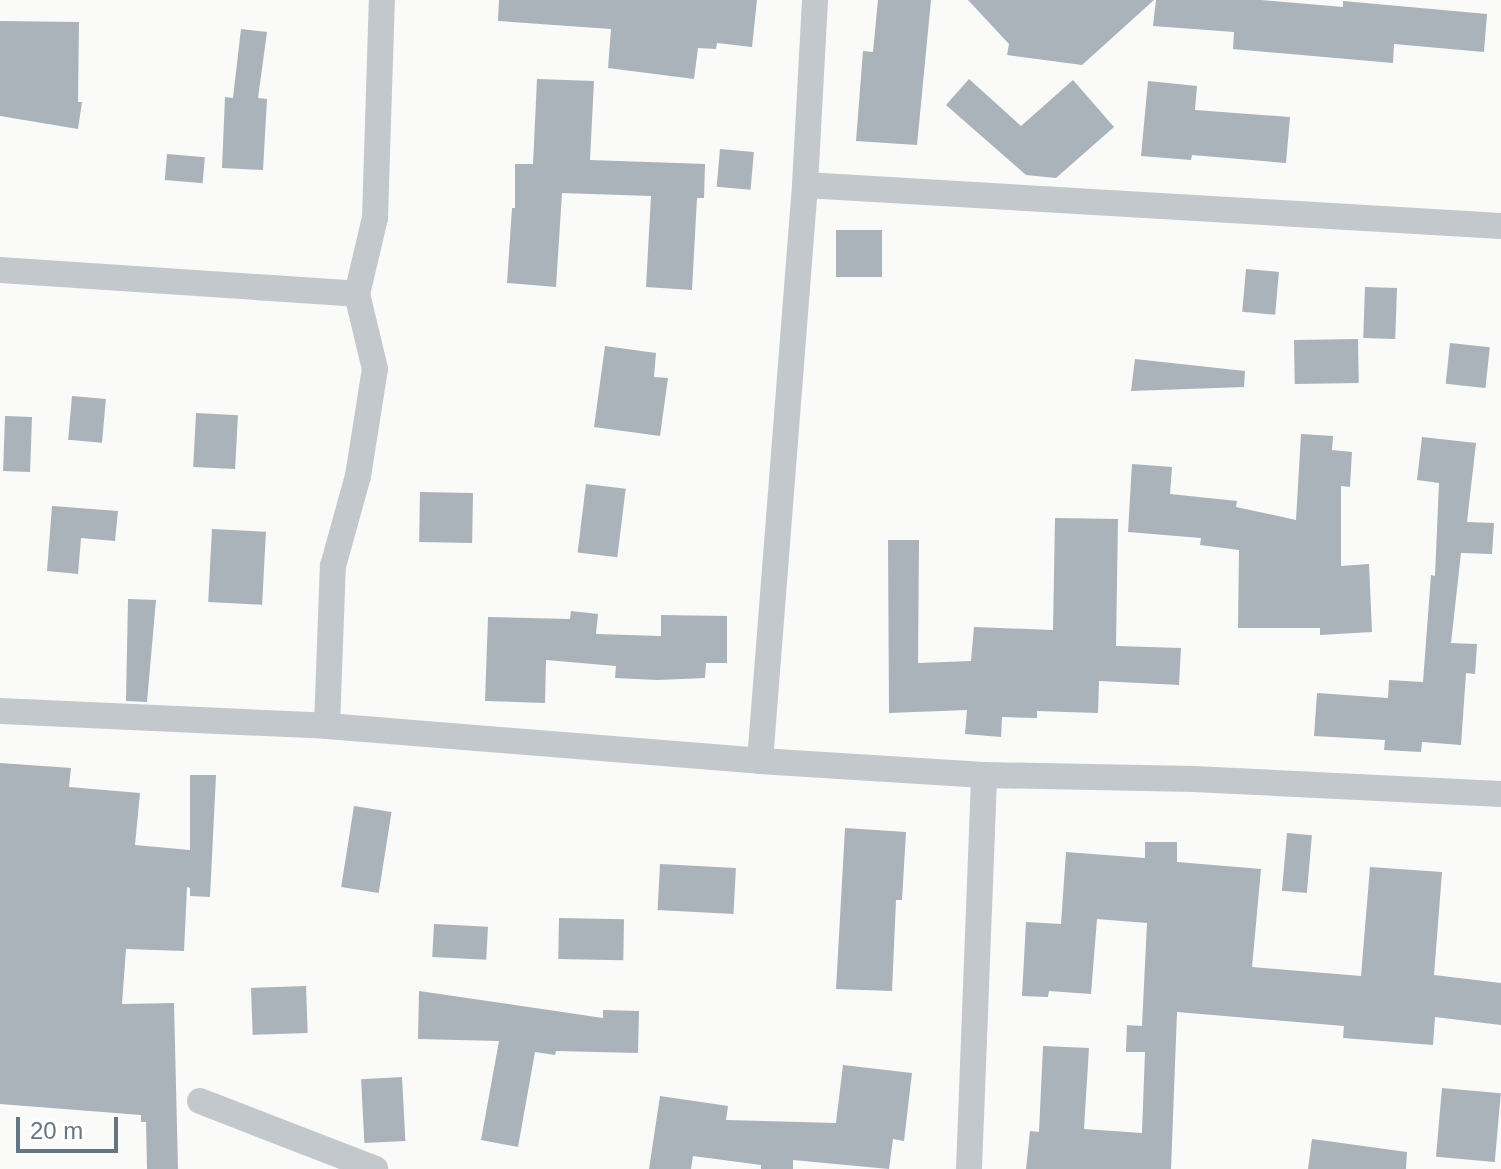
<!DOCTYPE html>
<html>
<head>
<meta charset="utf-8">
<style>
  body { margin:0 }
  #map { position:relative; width:1501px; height:1169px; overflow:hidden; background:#fafaf8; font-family:Helvetica,sans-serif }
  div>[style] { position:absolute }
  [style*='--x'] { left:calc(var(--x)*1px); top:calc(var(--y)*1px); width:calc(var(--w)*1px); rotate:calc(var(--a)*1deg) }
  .building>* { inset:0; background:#aab3b9; transform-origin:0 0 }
  .street>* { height:26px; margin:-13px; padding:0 13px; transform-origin:13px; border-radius:13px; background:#c3c8cc }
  span { translate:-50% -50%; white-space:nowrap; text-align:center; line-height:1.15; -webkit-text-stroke:8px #fff; paint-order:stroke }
  .scale { position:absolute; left:16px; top:1117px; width:102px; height:36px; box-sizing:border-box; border:4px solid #657683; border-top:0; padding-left:10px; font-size:24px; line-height:28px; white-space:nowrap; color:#657683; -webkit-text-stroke:6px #fff; paint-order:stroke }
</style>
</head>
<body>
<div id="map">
  <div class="building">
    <i style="clip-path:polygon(499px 0,757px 0,752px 47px,717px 43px,716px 49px,698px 48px,694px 79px,608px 68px,611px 29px,498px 21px)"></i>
    <i style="clip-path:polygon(878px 0,931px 0,917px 145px,856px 141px,863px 51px,873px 52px)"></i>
    <i style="clip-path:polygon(968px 0,1154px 0,1082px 65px,1007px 55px,1009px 44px)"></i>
    <i style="clip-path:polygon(1156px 0,1261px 0,1343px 7px,1343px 1px,1487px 14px,1484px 52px,1394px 44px,1393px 63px,1233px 49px,1234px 32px,1153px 26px)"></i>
    <i style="clip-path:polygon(0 21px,79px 22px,78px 102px,82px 102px,78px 129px,0 116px)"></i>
    <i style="clip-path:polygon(241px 29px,267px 32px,258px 98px,267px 99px,263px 170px,222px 168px,225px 97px,233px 98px)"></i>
    <i style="clip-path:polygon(537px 79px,594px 81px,590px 160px,705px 164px,704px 198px,697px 198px,692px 290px,646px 287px,651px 196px,562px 193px,556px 287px,507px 283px,512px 208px,515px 208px,515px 164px,533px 164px)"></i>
    <i style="clip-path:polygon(969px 79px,1021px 126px,1073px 80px,1114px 127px,1056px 178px,1026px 175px,946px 105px)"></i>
    <i style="clip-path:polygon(1148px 81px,1197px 86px,1195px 110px,1290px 117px,1286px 163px,1192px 155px,1191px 160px,1141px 156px)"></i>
    <i style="left:720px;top:149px;width:34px;height:38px;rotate:5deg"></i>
    <i style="left:167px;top:154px;width:38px;height:26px;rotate:5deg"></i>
    <i style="left:836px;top:230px;width:46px;height:47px"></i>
    <i style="left:1246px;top:269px;width:33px;height:43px;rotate:5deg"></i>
    <i style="left:1365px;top:287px;width:32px;height:51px;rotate:2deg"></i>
    <i style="left:1358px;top:339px;width:44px;height:64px;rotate:89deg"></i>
    <i style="left:1450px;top:343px;width:40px;height:41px;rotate:6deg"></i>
    <i style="clip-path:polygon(605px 346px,656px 353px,654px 377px,668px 378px,660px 436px,594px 427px)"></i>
    <i style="clip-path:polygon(1135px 359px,1245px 371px,1244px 387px,1131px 391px)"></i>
    <i style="left:72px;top:396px;width:34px;height:44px;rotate:5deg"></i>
    <i style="left:196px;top:413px;width:42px;height:54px;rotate:3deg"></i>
    <i style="left:5px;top:416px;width:27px;height:55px;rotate:2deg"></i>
    <i style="clip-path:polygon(1301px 434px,1333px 436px,1332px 450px,1352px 452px,1350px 487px,1341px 486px,1341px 566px,1369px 564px,1372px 632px,1320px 635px,1320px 628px,1238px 628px,1239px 550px,1200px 545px,1201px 538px,1128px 532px,1132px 464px,1172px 467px,1170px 494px,1237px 501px,1236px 507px,1296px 520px)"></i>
    <i style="clip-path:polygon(1422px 437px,1476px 443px,1467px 522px,1494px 523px,1492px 554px,1461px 553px,1451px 643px,1477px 644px,1475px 674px,1466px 673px,1461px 745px,1422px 742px,1421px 752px,1384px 750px,1385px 740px,1314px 736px,1317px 693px,1388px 698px,1389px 680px,1423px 682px,1431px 575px,1435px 576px,1439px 483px,1417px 480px)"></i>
    <i style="left:586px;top:484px;width:40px;height:69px;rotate:7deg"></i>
    <i style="left:420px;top:492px;width:53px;height:50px;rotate:1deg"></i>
    <i style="clip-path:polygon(52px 506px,118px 511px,115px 541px,81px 538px,78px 574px,47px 571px)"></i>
    <i style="clip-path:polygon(1055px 518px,1118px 519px,1116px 646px,1181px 648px,1179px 685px,1099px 681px,1098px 713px,1037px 711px,1037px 718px,1002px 717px,1001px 737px,965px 734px,967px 710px,889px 713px,888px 540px,919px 540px,918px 663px,971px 661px,974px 627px,1053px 630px)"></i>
    <i style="left:212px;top:529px;width:54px;height:73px;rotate:3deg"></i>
    <i style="clip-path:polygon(128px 599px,156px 600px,147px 702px,126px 701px)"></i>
    <i style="clip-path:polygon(571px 611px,598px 614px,596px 634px,661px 636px,661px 615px,727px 616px,727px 663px,706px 663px,705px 678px,658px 680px,615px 678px,616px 666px,546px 660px,545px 703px,485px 701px,488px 617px,570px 619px)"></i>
    <i style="clip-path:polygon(0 763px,71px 768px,69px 787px,140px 793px,135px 845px,190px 850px,190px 775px,216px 775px,210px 897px,190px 896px,190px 888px,187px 887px,184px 951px,126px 949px,122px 1004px,174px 1003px,178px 1169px,147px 1169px,146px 1122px,141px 1122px,141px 1115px,0 1104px)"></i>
    <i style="left:354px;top:806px;width:38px;height:82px;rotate:9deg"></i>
    <i style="clip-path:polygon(845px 828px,906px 832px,902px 900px,896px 900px,892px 991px,836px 989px)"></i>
    <i style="left:1287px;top:833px;width:25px;height:58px;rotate:5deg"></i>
    <i style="clip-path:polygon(1145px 842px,1177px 842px,1177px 862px,1261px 869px,1252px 967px,1361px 976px,1370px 867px,1442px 872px,1434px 975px,1501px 983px,1501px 1025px,1435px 1017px,1433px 1045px,1343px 1038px,1344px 1026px,1177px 1012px,1171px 1169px,1026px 1169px,1030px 1131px,1039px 1132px,1043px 1046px,1089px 1048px,1084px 1129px,1142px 1133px,1145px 1052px,1126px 1052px,1127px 1025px,1142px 1026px,1147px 923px,1097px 919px,1091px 994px,1049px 991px,1048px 997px,1022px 996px,1026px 922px,1061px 924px,1066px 852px,1145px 858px)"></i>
    <i style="left:660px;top:864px;width:76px;height:46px;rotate:3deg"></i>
    <i style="left:559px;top:918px;width:65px;height:41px;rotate:1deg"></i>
    <i style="left:434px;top:924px;width:54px;height:33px;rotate:3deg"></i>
    <i style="left:306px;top:986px;width:47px;height:55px;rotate:88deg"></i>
    <i style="clip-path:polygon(419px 991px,603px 1018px,603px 1010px,639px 1011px,638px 1053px,556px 1051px,555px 1055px,535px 1052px,518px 1147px,481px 1140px,499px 1041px,418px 1039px)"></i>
    <i style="clip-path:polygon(843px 1065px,912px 1073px,904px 1141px,893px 1139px,889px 1169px,793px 1160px,793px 1169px,761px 1169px,761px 1165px,693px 1156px,691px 1169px,649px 1169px,660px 1096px,728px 1106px,726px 1120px,836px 1123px)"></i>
    <i style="left:402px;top:1077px;width:64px;height:41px;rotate:87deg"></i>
    <i style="left:1442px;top:1088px;width:59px;height:69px;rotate:5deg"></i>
    <i style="clip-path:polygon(1312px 1139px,1407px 1152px,1406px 1169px,1308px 1169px)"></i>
  </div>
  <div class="street">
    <i style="--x:805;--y:185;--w:697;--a:3.37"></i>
    <i style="--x:0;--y:270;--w:358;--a:3.8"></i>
    <i style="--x:0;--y:711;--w:327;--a:2.6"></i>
    <i style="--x:327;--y:726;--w:434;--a:4.6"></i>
    <i style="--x:760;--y:761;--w:224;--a:3.6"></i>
    <i style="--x:984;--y:775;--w:210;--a:1.1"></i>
    <i style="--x:1194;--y:779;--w:307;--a:2.8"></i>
    <i style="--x:327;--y:726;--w:160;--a:-87.9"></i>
    <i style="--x:333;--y:566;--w:93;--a:-74.5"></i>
    <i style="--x:358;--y:476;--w:108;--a:-81"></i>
    <i style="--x:375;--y:369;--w:77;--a:-103.5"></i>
    <i style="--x:357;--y:294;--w:78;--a:-76.7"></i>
    <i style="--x:375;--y:218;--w:218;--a:-88.2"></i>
    <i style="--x:760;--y:761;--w:578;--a:-85.53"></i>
    <i style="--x:805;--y:185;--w:185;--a:-86.9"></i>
    <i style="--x:200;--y:1101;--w:188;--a:21.2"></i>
    <i style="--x:969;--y:1169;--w:394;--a:-87.8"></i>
  </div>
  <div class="scale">20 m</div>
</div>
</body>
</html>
